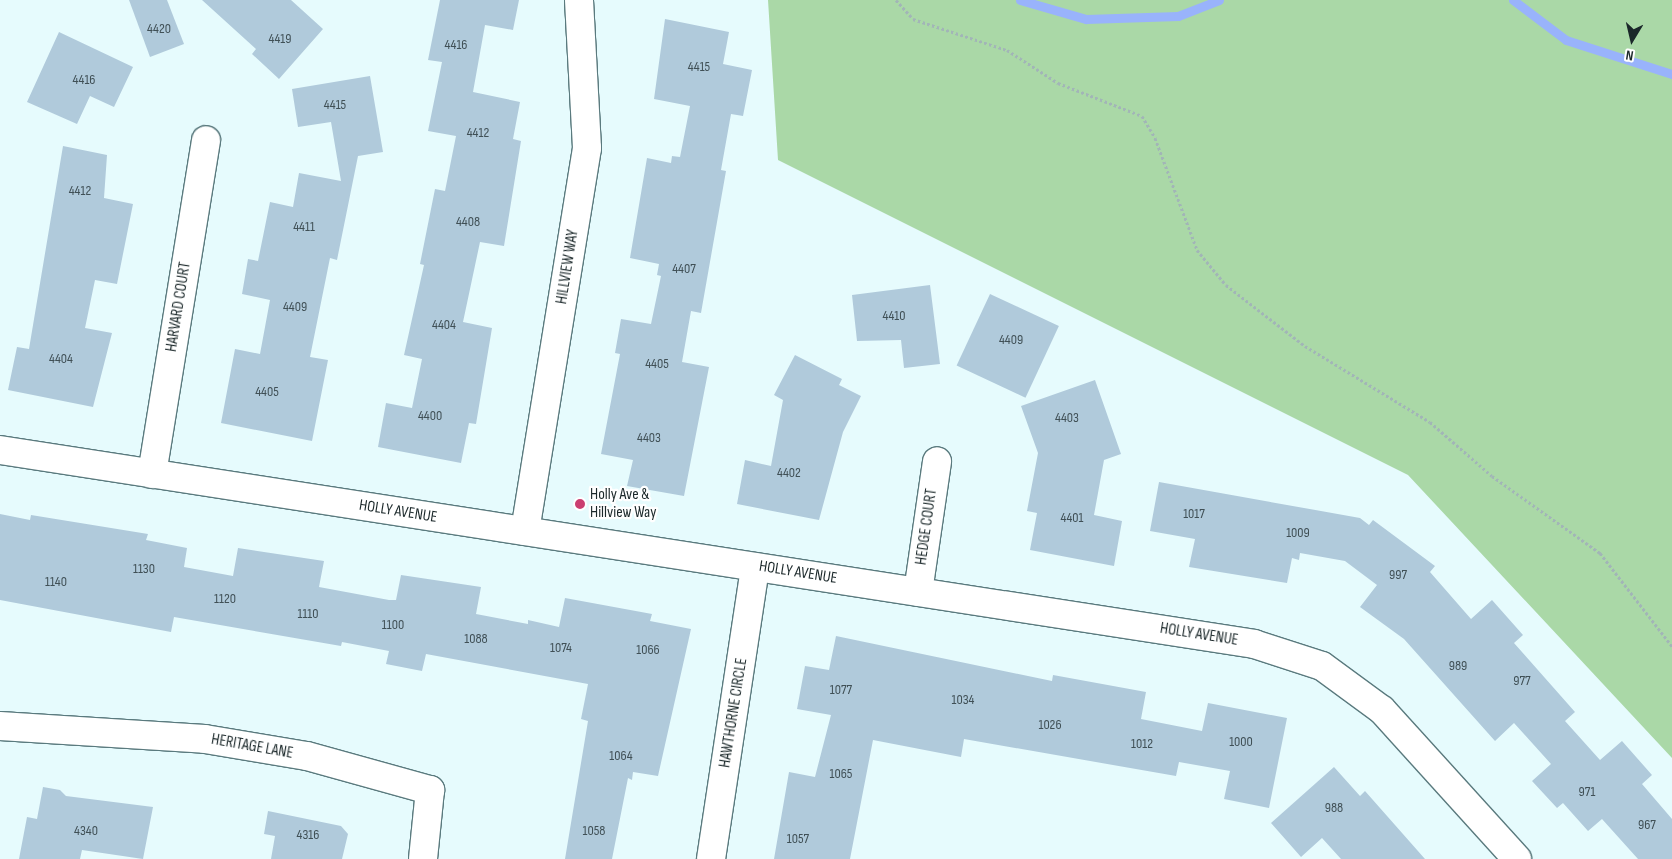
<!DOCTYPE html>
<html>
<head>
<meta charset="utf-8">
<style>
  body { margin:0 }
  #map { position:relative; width:1672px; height:859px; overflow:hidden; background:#e6fbfd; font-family:"Sofia Sans Condensed",sans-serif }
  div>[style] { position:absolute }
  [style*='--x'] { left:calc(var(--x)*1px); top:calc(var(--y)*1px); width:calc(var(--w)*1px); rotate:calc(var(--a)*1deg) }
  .green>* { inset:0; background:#aad8a7 }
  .stream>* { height:9px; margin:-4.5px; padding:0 4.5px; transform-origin:4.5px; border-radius:4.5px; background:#99b3fb }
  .building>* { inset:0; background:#b0cadb; transform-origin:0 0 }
  .path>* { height:3px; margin-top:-1.5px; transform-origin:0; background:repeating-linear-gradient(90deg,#a2b5b7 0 2.5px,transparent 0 5px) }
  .roads { filter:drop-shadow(1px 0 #5a7a7e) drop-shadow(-1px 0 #5a7a7e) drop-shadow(0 1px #5a7a7e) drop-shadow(0 -1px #5a7a7e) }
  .minor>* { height:28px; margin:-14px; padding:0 14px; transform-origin:14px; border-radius:14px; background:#fff }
  .dots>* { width:14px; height:14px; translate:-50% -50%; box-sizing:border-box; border:2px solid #fff; border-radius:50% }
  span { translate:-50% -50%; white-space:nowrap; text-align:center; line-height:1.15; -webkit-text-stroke:4.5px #fff; paint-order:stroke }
  .number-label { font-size:14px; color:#405056 }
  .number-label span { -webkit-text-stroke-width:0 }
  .street-label { font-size:16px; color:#1b282a }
  .poi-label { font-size:16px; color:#1b282a }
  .left { translate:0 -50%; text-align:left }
  .north { position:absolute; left:1607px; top:15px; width:50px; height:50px; -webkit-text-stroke:4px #fff; paint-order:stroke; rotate:189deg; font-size:14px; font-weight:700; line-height:20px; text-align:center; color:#1b282a }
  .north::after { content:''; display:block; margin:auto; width:18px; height:22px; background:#1b282a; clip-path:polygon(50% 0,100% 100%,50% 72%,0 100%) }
</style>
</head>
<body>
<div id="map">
  <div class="green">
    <i style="clip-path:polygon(768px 0,1672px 0,1672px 758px,1408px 475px,778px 160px)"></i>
  </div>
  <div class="stream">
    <i style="--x:1020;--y:0;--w:69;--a:16.1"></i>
    <i style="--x:1086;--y:19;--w:92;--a:-1.9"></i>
    <i style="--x:1178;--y:16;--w:44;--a:-21.3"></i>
    <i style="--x:1513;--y:0;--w:66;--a:37"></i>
    <i style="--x:1566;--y:40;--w:111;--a:17.8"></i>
  </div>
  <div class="building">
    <i style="clip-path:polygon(129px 0,167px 0,184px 44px,150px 57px)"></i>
    <i style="clip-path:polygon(202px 0,291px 0,323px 29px,279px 79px,252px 54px,256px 49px)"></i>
    <i style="clip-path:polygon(440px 0,519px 0,513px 30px,485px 25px,473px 92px,520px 102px,513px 139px,521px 141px,504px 246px,480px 242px,463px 322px,492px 328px,476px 424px,469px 423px,461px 463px,378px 447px,386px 403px,412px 408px,422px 359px,404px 355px,424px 265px,420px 264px,435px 189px,445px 191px,456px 136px,428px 131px,442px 62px,428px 60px)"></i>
    <i style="clip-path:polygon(665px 19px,729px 32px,723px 64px,752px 70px,743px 116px,731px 114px,721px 170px,726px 171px,701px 313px,691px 311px,682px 362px,709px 367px,684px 496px,627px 486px,633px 460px,601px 454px,620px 354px,615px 353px,621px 319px,651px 324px,661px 276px,657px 275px,659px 264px,630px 258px,647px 158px,671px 163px,672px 156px,680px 157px,690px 106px,654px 99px)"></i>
    <i style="clip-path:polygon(59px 32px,133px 67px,114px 107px,90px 96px,77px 124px,27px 102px)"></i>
    <i style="clip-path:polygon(370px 76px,383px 152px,358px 156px,337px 260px,330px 258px,310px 357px,328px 360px,312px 441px,221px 423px,235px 349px,260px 354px,270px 300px,242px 294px,248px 259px,258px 261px,270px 202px,293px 207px,299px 173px,341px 181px,331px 122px,298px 127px,292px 89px)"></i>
    <i style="clip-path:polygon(63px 146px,107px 155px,104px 198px,133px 204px,117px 284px,95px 280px,85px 328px,112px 333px,93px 407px,8px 390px,17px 347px,29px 349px)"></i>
    <i style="clip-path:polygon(930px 285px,940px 364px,904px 368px,901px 340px,857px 341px,852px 295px)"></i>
    <i style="left:990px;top:294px;width:76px;height:79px;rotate:25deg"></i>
    <i style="clip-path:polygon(795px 355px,842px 379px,839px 385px,861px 396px,843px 432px,819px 520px,737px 504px,745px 460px,771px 466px,783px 400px,774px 395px)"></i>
    <i style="clip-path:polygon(1095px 380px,1121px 454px,1104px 460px,1094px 515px,1122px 521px,1114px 566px,1030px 550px,1037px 513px,1027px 511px,1038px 453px,1021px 406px)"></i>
    <i style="clip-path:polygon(1159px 482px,1360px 518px,1369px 525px,1373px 520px,1435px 566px,1430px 572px,1471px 619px,1492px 600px,1523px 635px,1514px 643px,1575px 712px,1565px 721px,1600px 760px,1622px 741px,1652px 775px,1642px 784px,1672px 819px,1672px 859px,1638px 859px,1602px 819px,1588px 831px,1563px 803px,1557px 808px,1532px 781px,1551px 764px,1514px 723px,1495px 741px,1404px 639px,1360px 607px,1377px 585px,1345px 561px,1300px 553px,1299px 560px,1292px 558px,1287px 583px,1189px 567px,1195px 539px,1150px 531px)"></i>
    <i style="clip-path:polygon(0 514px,30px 520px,31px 515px,148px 534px,146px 540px,187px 548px,184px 567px,233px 576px,238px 548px,324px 561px,319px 587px,389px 600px,396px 600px,401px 575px,481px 587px,476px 614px,528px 624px,528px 620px,559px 627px,565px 598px,652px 614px,650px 621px,691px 629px,658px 776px,633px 772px,632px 780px,628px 778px,612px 859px,565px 859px,588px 721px,581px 719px,588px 684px,426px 654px,422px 671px,386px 664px,389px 651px,342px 642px,341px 646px,174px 617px,171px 632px,0 600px)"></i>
    <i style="clip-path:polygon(836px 636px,1052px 681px,1053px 675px,1146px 692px,1141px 719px,1202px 731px,1208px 703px,1287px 718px,1269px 808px,1224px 799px,1230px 771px,1179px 762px,1176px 776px,964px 739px,961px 757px,873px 740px,850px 859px,774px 859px,789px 772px,815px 777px,831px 715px,797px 709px,805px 666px,829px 670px)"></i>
    <i style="clip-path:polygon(1334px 767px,1360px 796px,1365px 791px,1425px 859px,1341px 859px,1322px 838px,1301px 857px,1271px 823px)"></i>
    <i style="clip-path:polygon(43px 787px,60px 790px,66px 796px,153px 807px,143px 859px,82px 850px,80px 859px,19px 859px,27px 817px,37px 819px)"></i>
    <i style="clip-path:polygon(268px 811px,341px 826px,348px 834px,342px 859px,271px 859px,275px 836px,264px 834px)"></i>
  </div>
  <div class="path">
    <i style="--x:896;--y:0;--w:25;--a:48"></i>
    <i style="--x:913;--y:19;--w:99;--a:18.3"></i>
    <i style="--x:1007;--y:50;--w:61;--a:32.9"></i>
    <i style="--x:1058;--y:83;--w:90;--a:21.4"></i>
    <i style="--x:1142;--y:116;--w:26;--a:59"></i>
    <i style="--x:1155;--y:138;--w:120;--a:69.4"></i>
    <i style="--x:1197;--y:250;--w:45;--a:50.4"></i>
    <i style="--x:1226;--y:285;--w:100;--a:37.7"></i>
    <i style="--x:1305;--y:346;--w:146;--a:31.3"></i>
    <i style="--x:1430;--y:422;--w:82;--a:41.1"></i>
    <i style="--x:1492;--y:476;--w:133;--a:35.5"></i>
    <i style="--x:1600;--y:553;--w:118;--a:52.3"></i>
  </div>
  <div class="roads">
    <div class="minor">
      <i style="--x:0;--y:450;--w:1269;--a:8.79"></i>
      <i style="--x:1254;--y:644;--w:71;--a:17.9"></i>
      <i style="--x:1322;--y:666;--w:74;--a:36.3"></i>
      <i style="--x:1382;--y:710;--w:201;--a:47.8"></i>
      <i style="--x:152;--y:474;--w:338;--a:-80.8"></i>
      <i style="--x:525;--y:531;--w:388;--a:-80.8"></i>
      <i style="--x:587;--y:148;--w:148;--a:-93.1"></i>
      <i style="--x:918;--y:592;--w:132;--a:-81.7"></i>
      <i style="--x:0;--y:726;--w:205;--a:3.6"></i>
      <i style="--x:205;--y:739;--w:103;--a:9.5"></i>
      <i style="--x:307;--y:756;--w:128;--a:15.5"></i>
      <i style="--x:430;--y:790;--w:69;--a:95.8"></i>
      <i style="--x:711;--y:859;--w:295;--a:-81.4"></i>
    </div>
  </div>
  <div class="dots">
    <i style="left:580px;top:504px;background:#cb3f71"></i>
  </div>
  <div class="number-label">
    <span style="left:159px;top:29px">4420</span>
    <span style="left:280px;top:39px">4419</span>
    <span style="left:456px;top:45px">4416</span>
    <span style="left:699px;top:67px">4415</span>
    <span style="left:84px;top:80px">4416</span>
    <span style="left:335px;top:105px">4415</span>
    <span style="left:478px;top:133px">4412</span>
    <span style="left:80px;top:191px">4412</span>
    <span style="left:468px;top:222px">4408</span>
    <span style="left:304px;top:227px">4411</span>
    <span style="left:684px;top:269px">4407</span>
    <span style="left:295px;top:307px">4409</span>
    <span style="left:894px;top:316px">4410</span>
    <span style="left:444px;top:325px">4404</span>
    <span style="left:1011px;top:340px">4409</span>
    <span style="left:61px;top:359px">4404</span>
    <span style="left:657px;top:364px">4405</span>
    <span style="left:267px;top:392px">4405</span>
    <span style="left:430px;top:416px">4400</span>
    <span style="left:1067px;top:418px">4403</span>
    <span style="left:649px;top:438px">4403</span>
    <span style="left:789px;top:473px">4402</span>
    <span style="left:1194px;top:514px">1017</span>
    <span style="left:1072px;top:518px">4401</span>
    <span style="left:1298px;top:533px">1009</span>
    <span style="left:144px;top:569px">1130</span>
    <span style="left:1398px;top:575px">997</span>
    <span style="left:56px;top:582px">1140</span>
    <span style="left:225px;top:599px">1120</span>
    <span style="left:308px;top:614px">1110</span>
    <span style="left:393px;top:625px">1100</span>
    <span style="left:476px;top:639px">1088</span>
    <span style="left:561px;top:648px">1074</span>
    <span style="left:648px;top:650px">1066</span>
    <span style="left:1458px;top:666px">989</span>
    <span style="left:1522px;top:681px">977</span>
    <span style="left:841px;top:690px">1077</span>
    <span style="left:963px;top:700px">1034</span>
    <span style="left:1050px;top:725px">1026</span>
    <span style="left:1241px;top:742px">1000</span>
    <span style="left:1142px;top:744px">1012</span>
    <span style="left:621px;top:756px">1064</span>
    <span style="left:841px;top:774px">1065</span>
    <span style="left:1587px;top:792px">971</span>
    <span style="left:1334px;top:808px">988</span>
    <span style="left:1647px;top:825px">967</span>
    <span style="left:86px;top:831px">4340</span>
    <span style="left:594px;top:831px">1058</span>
    <span style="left:308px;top:835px">4316</span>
    <span style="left:798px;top:839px">1057</span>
  </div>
  <div class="street-label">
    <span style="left:568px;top:267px;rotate:-81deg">HILLVIEW WAY</span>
    <span style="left:179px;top:307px;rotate:-81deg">HARVARD COURT</span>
    <span style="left:398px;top:512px;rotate:9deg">HOLLY AVENUE</span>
    <span style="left:927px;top:527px;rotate:-82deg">HEDGE COURT</span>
    <span style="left:798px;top:573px;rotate:9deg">HOLLY AVENUE</span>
    <span style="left:1199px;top:635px;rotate:9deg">HOLLY AVENUE</span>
    <span style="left:734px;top:713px;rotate:-81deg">HAWTHORNE CIRCLE</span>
    <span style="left:252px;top:747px;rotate:10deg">HERITAGE LANE</span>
  </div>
  <div class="poi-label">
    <span class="left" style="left:590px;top:504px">Holly Ave &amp;<br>Hillview Way</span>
  </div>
  <div class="north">N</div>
</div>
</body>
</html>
